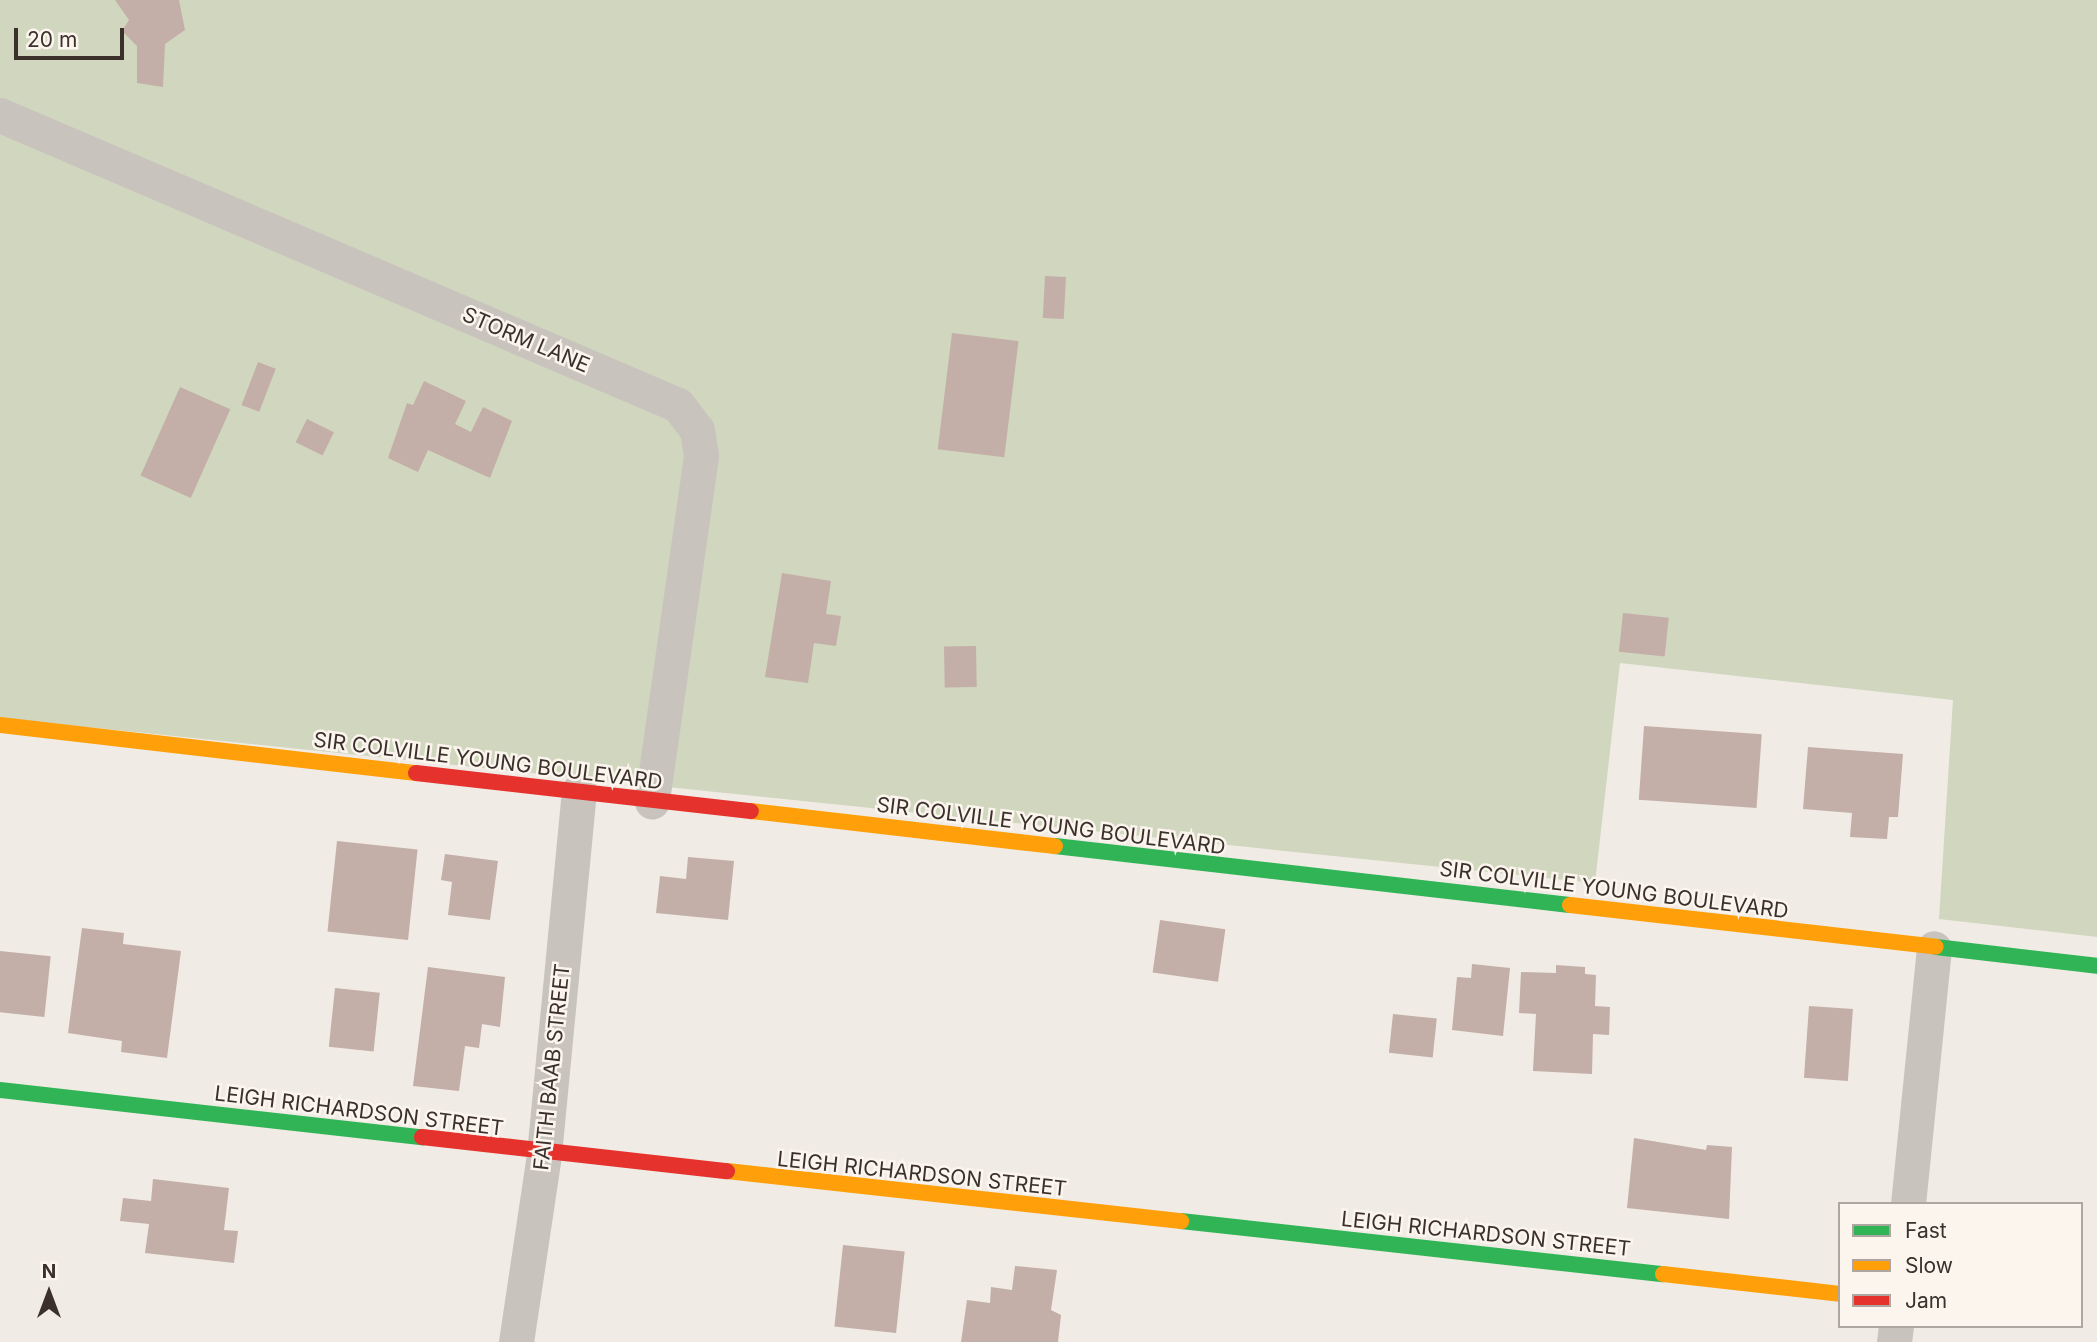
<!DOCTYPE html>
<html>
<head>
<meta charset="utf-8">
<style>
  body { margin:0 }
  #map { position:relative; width:2097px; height:1342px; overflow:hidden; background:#f0ebe5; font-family:Inter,sans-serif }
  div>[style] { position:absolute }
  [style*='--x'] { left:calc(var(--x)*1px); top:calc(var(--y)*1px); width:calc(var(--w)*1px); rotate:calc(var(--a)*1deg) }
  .green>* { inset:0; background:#d1d6bf }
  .building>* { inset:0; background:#c3afa7; transform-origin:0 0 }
  .street>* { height:35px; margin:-17.5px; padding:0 17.5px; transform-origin:17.5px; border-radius:17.5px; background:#c9c3be }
  .fast>* { height:16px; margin:-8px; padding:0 8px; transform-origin:8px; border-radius:8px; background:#30b455 }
  .slow>* { height:16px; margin:-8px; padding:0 8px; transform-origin:8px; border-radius:8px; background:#ff9f0a }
  .jam>* { height:16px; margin:-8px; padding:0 8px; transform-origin:8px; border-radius:8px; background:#e5322d }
  span { translate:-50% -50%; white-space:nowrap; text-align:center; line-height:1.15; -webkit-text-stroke:5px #fbf5ee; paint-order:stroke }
  .street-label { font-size:21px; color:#3b302b }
  .legend { position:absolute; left:1838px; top:1202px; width:245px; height:126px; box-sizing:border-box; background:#fbf5ee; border:2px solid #aea6a0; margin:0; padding:9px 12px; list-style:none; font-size:21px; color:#3b302b }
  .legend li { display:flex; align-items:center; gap:14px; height:35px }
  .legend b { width:35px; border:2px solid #aea6a0 }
  .north { position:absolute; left:14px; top:1258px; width:70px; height:70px; -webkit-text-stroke:5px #fbf5ee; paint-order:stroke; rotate:0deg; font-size:19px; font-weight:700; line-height:28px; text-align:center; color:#3b302b }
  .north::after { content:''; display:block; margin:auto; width:24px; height:32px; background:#3b302b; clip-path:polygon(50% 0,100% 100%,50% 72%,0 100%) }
  .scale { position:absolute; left:14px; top:28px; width:110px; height:32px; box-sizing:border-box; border:4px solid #3b302b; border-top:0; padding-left:9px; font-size:21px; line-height:24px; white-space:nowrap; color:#3b302b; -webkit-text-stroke:5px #fbf5ee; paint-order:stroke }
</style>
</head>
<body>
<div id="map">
  <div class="green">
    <i style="clip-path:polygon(0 0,2097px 0,2097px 937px,1939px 919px,1953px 700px,1620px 663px,1595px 883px,0 718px)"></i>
  </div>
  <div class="building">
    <i style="clip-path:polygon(115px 0,179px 0,185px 30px,165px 44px,163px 87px,137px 83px,137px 46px,122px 31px,129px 20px)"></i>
    <i style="left:1045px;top:276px;width:21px;height:42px;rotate:3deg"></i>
    <i style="left:952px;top:333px;width:67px;height:117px;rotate:7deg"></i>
    <i style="left:258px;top:362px;width:19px;height:46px;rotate:21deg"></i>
    <i style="clip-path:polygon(424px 381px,466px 401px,455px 424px,471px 432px,483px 407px,512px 421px,490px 478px,428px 450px,418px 472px,388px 458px,407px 403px,413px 405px)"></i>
    <i style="left:180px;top:387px;width:55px;height:97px;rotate:24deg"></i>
    <i style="left:307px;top:419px;width:30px;height:26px;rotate:26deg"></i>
    <i style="clip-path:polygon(782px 573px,831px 581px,826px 614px,841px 616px,836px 646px,814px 643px,808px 683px,765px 677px)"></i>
    <i style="left:1623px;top:613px;width:46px;height:39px;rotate:6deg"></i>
    <i style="left:976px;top:646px;width:41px;height:32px;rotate:89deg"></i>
    <i style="left:1644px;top:726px;width:118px;height:74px;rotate:4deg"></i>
    <i style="clip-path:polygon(1808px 747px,1903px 754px,1898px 817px,1889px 817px,1887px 839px,1850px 837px,1852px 813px,1803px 809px)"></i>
    <i style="left:337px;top:841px;width:81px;height:91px;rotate:6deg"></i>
    <i style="clip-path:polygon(445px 854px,498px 861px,490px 920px,448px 915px,452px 882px,441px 880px)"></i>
    <i style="clip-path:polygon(688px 857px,734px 861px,728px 920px,656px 913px,660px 876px,686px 879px)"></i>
    <i style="left:1160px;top:920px;width:66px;height:53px;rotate:8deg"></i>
    <i style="clip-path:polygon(82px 928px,124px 933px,123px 944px,181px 951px,167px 1058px,121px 1052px,122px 1041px,68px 1033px)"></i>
    <i style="left:0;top:951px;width:51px;height:61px;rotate:6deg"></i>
    <i style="clip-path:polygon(1472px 964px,1510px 968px,1503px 1036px,1452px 1030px,1457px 977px,1471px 978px)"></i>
    <i style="clip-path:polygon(1556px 965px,1585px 967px,1585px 974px,1596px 975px,1595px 1006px,1610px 1007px,1609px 1035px,1593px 1034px,1592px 1074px,1533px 1071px,1536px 1014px,1519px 1013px,1521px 972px,1556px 973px)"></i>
    <i style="clip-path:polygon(428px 967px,505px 977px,500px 1027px,482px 1024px,479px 1048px,465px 1046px,459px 1091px,413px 1086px)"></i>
    <i style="left:335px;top:988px;width:45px;height:59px;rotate:6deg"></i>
    <i style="left:1809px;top:1006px;width:44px;height:72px;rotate:4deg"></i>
    <i style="left:1393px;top:1014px;width:44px;height:39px;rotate:6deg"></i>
    <i style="clip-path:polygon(1634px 1138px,1706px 1150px,1707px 1145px,1732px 1147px,1729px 1219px,1627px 1208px)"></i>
    <i style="clip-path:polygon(153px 1179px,229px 1188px,224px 1230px,238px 1231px,234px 1263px,145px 1253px,149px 1224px,120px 1221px,123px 1198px,151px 1201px)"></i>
    <i style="left:843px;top:1245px;width:62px;height:82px;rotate:6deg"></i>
    <i style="clip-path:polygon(1015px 1266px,1057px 1270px,1051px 1310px,1061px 1315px,1058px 1342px,961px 1342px,967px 1300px,990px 1303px,991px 1287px,1012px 1290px)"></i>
  </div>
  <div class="street">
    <i style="--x:0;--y:115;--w:737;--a:23.16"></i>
    <i style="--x:678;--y:405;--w:31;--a:53"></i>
    <i style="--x:697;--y:430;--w:26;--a:81"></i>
    <i style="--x:701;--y:456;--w:349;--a:98.1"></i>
    <i style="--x:1908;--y:1204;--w:257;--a:-84.2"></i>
    <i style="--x:516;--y:1342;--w:190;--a:-81.5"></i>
    <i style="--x:544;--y:1154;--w:365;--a:-84.5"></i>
    <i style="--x:1894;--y:1342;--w:16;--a:-83"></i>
  </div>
  <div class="fast">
    <i style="--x:1055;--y:846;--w:518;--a:6.54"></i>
    <i style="--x:1936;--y:947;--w:162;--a:6.7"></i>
    <i style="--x:0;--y:1090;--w:425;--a:6.4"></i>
    <i style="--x:1181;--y:1221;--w:485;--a:6.3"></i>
  </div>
  <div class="slow">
    <i style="--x:0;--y:725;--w:419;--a:6.6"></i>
    <i style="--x:751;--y:811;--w:306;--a:6.6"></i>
    <i style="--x:1570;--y:905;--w:368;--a:6.5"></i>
    <i style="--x:727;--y:1171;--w:457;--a:6.3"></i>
    <i style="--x:1663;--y:1274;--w:178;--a:6.4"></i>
  </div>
  <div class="jam">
    <i style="--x:416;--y:773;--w:337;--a:6.5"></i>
    <i style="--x:422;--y:1137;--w:307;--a:6.4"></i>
  </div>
  <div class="street-label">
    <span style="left:526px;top:340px;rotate:23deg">STORM LANE</span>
    <span style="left:488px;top:761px;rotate:7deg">SIR COLVILLE YOUNG BOULEVARD</span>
    <span style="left:1051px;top:826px;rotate:7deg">SIR COLVILLE YOUNG BOULEVARD</span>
    <span style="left:1614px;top:890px;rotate:7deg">SIR COLVILLE YOUNG BOULEVARD</span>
    <span style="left:552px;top:1067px;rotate:-84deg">FAITH BAAB STREET</span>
    <span style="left:359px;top:1111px;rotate:7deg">LEIGH RICHARDSON STREET</span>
    <span style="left:922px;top:1174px;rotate:6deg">LEIGH RICHARDSON STREET</span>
    <span style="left:1486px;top:1234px;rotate:6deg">LEIGH RICHARDSON STREET</span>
  </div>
  <ul class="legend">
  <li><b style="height:9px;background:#30b455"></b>Fast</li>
  <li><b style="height:9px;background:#ff9f0a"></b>Slow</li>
  <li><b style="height:9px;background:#e5322d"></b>Jam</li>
  </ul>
  <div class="north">N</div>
  <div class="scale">20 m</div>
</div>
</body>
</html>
